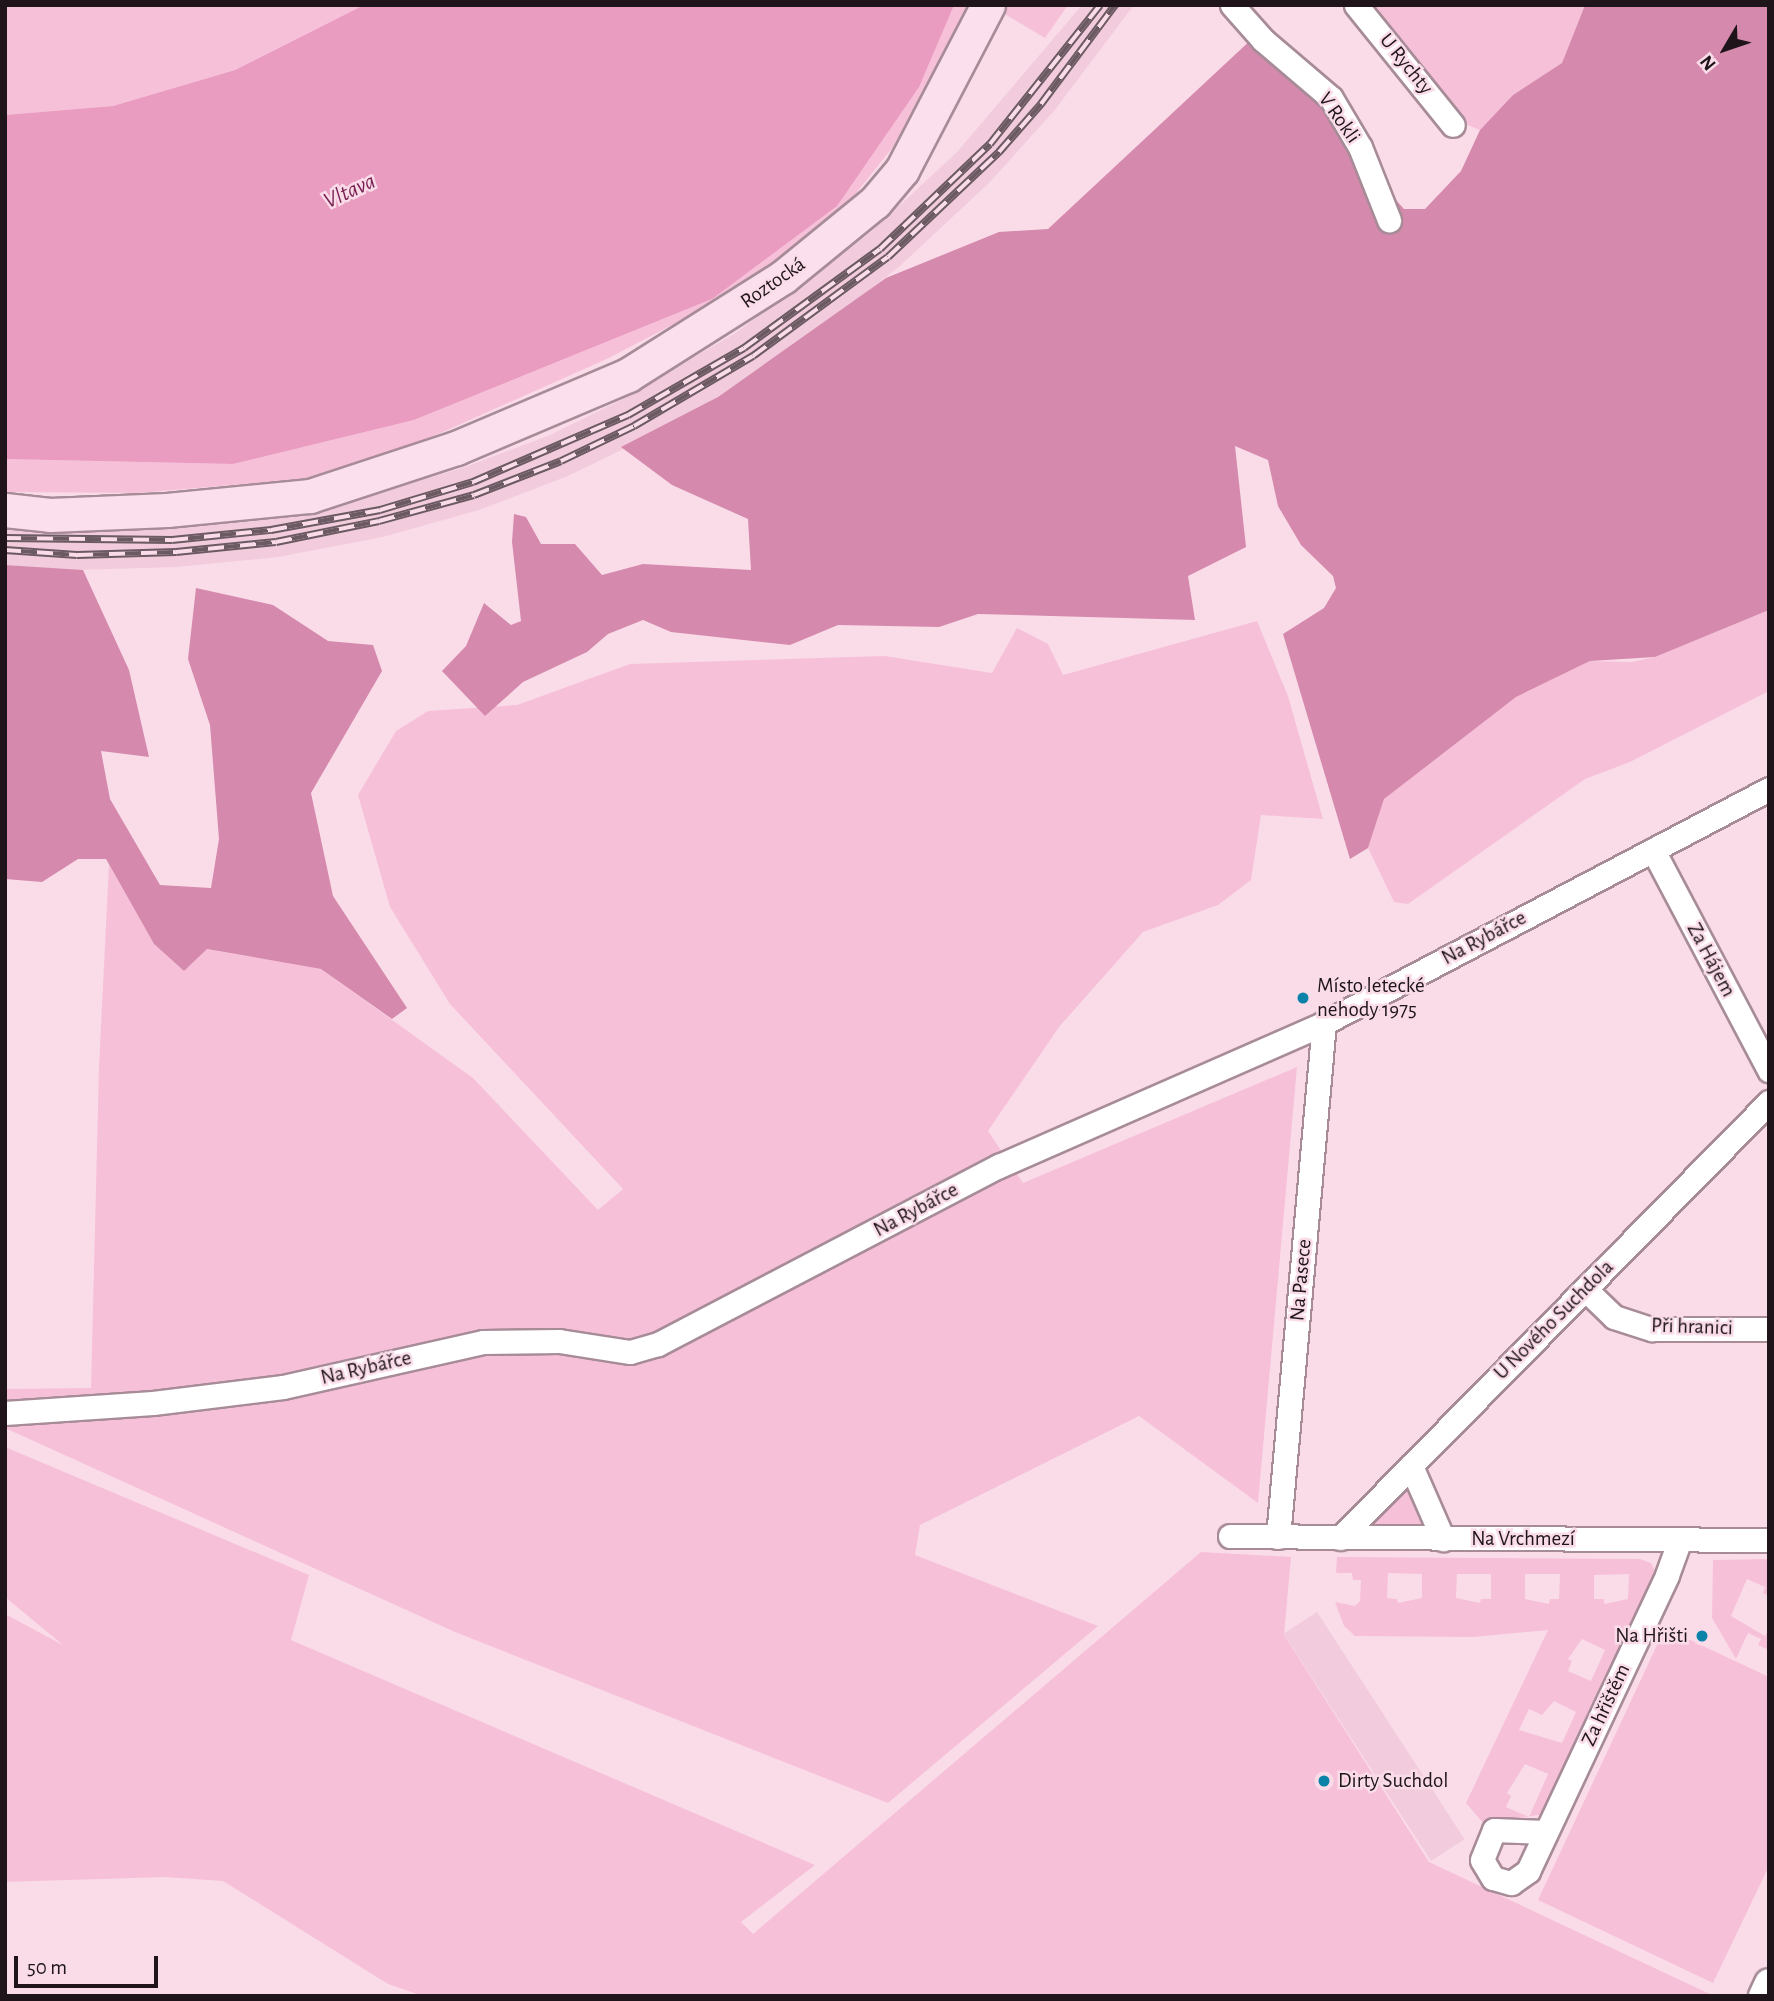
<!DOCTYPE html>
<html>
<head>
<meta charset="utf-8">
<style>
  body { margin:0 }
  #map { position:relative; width:1774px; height:2001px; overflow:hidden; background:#fadce9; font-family:"Alegreya Sans",sans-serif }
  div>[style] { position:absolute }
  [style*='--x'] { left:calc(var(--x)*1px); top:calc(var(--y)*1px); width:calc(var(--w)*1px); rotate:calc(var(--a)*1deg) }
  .built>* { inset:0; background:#f2ccdd; transform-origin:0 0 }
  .green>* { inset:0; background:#f7c0d9 }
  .forest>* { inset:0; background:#d589ad }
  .water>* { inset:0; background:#e99bc0 }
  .roads { filter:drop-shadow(2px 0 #a78c98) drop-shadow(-2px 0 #a78c98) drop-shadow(0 2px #a78c98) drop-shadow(0 -2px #a78c98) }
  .minor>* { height:23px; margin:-11.5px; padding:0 11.5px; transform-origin:11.5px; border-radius:11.5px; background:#fff }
  .tertiary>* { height:28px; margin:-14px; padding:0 14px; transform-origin:14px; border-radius:14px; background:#fff }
  .secondary>* { height:33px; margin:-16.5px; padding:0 16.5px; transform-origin:16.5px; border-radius:16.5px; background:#fcdfed }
  .rail>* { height:8px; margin-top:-4px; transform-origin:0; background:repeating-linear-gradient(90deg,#fadce9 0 16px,#6b5a62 0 32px); box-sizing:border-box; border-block:2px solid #6b5a62 }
  .dots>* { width:19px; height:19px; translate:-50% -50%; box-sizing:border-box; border:4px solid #fadce9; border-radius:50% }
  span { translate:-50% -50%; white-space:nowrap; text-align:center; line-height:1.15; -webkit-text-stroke:5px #fadce9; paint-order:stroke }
  .street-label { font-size:21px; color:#1e1419 }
  .poi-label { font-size:21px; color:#1e1419 }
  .left { translate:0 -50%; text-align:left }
  .right { translate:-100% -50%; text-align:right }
  .water-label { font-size:23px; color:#7a2154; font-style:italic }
  .frame { position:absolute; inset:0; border:7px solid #1e1419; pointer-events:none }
  .north { position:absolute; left:1690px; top:14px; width:70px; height:70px; -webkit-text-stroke:5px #fadce9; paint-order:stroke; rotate:231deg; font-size:19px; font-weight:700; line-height:28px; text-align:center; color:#1e1419 }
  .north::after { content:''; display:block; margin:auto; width:24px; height:32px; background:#1e1419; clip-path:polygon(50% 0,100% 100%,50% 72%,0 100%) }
  .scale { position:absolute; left:14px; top:1956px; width:144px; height:32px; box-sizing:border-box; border:4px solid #1e1419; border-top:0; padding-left:9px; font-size:21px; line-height:24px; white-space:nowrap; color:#1e1419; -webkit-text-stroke:5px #fadce9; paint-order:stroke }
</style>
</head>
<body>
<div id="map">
  <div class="built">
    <i style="clip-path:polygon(1082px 5px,1134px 5px,1054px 111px,989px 183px,900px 266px,821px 328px,707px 404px,642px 440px,568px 476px,479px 510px,383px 537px,278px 557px,177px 567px,77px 570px,5px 565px,5px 520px,272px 513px,373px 494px,465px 467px,550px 435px,621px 400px,737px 332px,871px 232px,957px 152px)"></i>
    <i style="left:1317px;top:1612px;width:271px;height:40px;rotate:57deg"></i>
  </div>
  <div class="green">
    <i style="clip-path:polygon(5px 5px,364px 5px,235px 70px,113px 106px,5px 115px)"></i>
    <i style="clip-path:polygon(953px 5px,968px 5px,893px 147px,841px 212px,731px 294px,609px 358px,425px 440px,326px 477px,138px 493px,5px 492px,5px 459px,233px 464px,414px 420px,712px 299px)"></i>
    <i style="clip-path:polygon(1007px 5px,1068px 5px,1045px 38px,1003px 13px)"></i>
    <i style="clip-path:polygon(1361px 5px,1585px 5px,1562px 63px,1513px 95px,1480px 130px,1458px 121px)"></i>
    <i style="clip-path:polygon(1769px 610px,1769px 691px,1630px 762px,1585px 779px,1408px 904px,1394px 902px,1368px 848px,1384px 799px,1431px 759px,1516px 697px,1590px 661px,1632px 662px,1655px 657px)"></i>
    <i style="clip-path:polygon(1257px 621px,1288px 696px,1323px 819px,1261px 815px,1251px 880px,1218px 905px,1143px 932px,1059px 1027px,988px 1131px,1023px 1183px,1297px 1067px,1258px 1503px,1139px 1416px,920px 1525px,915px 1555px,1098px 1626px,888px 1803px,455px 1632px,5px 1428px,5px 1389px,91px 1388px,99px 1066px,109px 865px,154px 944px,184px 971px,206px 949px,321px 969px,473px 1078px,598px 1210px,623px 1189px,450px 1004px,390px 907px,358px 795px,396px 731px,428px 711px,517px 705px,630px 664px,885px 656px,992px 673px,1017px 628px,1048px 644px,1063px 675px)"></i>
    <i style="clip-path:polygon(5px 1447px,309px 1575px,291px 1640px,815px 1865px,741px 1922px,753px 1934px,1201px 1552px,1291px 1557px,1284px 1635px,1429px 1862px,1714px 1996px,423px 1996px,388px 1984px,223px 1881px,164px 1877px,5px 1882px,5px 1614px,63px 1645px,5px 1597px)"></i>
    <i style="clip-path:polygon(1407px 1490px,1413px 1492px,1426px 1526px,1370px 1526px)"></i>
    <i style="clip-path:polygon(evenodd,1337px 1557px,1640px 1559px,1651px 1563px,1656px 1573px,1544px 1814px,1484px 1824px,1466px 1803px,1548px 1630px,1473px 1637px,1355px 1636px,1344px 1626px,1335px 1602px,1355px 1606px,1360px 1601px,1361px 1580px,1353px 1580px,1352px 1573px,1336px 1573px,1337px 1557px,1388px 1573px,1422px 1574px,1422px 1598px,1398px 1603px,1397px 1599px,1387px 1598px,1388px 1573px,1337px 1557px,1457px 1574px,1491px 1574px,1491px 1599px,1481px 1599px,1480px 1603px,1456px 1598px,1457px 1574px,1337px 1557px,1525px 1574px,1560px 1574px,1559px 1599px,1550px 1599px,1549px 1604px,1525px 1599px,1525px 1574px,1337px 1557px,1629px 1574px,1628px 1599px,1604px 1604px,1604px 1599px,1594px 1599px,1594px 1575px,1629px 1574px,1337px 1557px,1582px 1639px,1605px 1650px,1591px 1681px,1568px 1671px,1572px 1661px,1568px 1659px,1582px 1639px,1337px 1557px,1554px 1701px,1576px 1712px,1562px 1743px,1519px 1730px,1529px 1709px,1542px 1715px,1554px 1701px,1337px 1557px,1525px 1764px,1548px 1774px,1529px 1817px,1506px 1807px,1511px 1796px,1507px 1793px,1525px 1764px)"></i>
    <i style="clip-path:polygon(1769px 1559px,1769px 1596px,1763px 1593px,1765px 1587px,1747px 1579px,1731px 1616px,1765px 1636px,1769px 1630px,1769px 1650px,1758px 1645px,1761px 1639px,1748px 1633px,1736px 1659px,1712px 1618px,1713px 1560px)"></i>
    <i style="clip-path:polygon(1665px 1628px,1769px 1677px,1769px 1866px,1713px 1983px,1538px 1900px)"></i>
  </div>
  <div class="forest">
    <i style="clip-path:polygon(1585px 5px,1769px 5px,1769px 610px,1655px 657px,1590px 661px,1516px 697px,1384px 799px,1368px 848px,1350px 859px,1283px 634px,1324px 608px,1336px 588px,1333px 576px,1301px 545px,1278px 506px,1268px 460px,1235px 446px,1246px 547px,1188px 576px,1195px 620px,978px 614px,939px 627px,838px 625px,790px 645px,671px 632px,643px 620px,608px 634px,587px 652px,523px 682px,485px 716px,442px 671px,466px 646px,484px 603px,511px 625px,521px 621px,512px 542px,514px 514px,526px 517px,541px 544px,575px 544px,602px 575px,643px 564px,751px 570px,748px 519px,672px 485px,621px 447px,718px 397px,886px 278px,999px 232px,1048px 229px,1254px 37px,1337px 115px,1358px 158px,1404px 209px,1425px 209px,1461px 171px,1480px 130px,1513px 95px,1562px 63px)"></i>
    <i style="clip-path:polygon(5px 565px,83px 570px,129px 670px,149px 757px,101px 751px,110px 799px,160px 885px,211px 888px,219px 839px,210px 725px,188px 659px,196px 588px,273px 605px,328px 641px,373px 645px,382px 671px,311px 793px,333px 896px,407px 1008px,392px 1019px,321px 969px,207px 949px,184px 971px,154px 944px,106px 859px,78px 859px,42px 882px,5px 879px)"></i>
  </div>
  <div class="water">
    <i style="clip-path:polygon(364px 5px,954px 5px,919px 87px,837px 206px,712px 299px,414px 420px,233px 464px,5px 459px,5px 115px,113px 106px,235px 70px)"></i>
  </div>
  <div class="roads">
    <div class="minor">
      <i style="--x:1232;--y:5;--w:47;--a:48.5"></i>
      <i style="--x:1263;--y:40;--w:89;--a:40.5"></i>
      <i style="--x:1331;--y:98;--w:57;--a:59.4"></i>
      <i style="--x:1360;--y:147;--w:79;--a:68.3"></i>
      <i style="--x:1356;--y:5;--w:154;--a:51.1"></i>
      <i style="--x:1653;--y:850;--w:249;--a:62.2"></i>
      <i style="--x:1585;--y:1289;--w:40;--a:44"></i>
      <i style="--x:1614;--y:1317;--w:40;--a:18"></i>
      <i style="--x:1652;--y:1329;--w:117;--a:0"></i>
      <i style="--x:5;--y:1413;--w:148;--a:-3.9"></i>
      <i style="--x:153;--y:1403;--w:131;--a:-7"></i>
      <i style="--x:283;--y:1387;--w:205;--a:-12.7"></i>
      <i style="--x:483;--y:1342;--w:76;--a:-0.8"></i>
      <i style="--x:559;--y:1341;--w:72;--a:8.8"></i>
      <i style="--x:630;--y:1352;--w:29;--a:-16"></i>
      <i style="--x:658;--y:1344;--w:385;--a:-27.6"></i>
      <i style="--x:999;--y:1166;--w:355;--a:-23.7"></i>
      <i style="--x:1324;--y:1023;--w:503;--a:-27.74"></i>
      <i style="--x:1411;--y:1466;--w:80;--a:66.3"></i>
      <i style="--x:1230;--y:1536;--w:539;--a:0.43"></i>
      <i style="--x:1278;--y:1537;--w:516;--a:-84.89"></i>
      <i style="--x:1340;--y:1538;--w:612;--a:-45.46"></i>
      <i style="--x:1545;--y:1832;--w:51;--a:-177.8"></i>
      <i style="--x:1494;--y:1830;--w:32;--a:112"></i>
      <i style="--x:1482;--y:1860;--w:21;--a:59"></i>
      <i style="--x:1493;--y:1878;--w:19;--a:16"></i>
      <i style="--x:1511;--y:1883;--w:21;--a:-35"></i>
      <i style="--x:1528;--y:1871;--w:327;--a:-64.8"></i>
      <i style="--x:1667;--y:1575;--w:38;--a:-70"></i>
    </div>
    <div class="tertiary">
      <i style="--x:1763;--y:1996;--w:14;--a:-65"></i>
    </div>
    <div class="secondary">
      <i style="--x:5;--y:510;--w:45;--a:6.3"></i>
      <i style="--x:50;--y:515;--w:117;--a:-2.4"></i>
      <i style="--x:167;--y:510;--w:144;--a:-5.6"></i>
      <i style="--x:310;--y:496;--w:154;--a:-18.2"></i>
      <i style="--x:456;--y:448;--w:187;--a:-23"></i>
      <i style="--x:628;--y:375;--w:183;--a:-32.3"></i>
      <i style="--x:783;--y:277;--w:119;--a:-39.2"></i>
      <i style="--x:875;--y:202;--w:42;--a:-49.8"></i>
      <i style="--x:902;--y:170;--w:186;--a:-62.5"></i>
    </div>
  </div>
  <div class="rail">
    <i style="--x:5;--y:538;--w:167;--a:0.7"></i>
    <i style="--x:172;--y:540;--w:100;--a:-5.8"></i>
    <i style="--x:271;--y:530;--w:111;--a:-10.4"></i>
    <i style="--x:380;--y:510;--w:97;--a:-16.8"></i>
    <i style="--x:473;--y:482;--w:169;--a:-23.4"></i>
    <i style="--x:628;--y:415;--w:134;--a:-30"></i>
    <i style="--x:744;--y:348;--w:168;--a:-36.1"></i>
    <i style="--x:880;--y:249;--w:152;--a:-43.7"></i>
    <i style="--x:990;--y:144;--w:177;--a:-51.6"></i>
    <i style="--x:5;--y:550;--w:72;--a:4"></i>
    <i style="--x:77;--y:555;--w:99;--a:-1.7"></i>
    <i style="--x:176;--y:552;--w:100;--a:-5.7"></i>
    <i style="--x:276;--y:542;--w:105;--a:-11.5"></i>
    <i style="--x:379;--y:521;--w:98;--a:-15.3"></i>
    <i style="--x:474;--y:495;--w:93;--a:-21.3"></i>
    <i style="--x:561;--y:461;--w:81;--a:-25.6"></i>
    <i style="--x:634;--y:426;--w:138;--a:-30.5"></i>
    <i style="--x:753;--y:356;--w:167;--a:-36.3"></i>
    <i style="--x:888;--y:257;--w:153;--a:-43.4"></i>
    <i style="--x:999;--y:152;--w:64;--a:-48.8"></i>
    <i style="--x:1041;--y:104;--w:124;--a:-53.2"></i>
  </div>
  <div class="dots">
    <i style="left:1303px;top:998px;background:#0b82a8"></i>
    <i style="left:1702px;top:1636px;background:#0b82a8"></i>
    <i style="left:1324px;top:1781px;background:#0b82a8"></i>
  </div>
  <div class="street-label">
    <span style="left:1406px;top:64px;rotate:51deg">U Rychty</span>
    <span style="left:1339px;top:118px;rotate:55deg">V Rokli</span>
    <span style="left:773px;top:283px;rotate:-35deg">Roztocká</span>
    <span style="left:1484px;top:938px;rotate:-28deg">Na Rybářce</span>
    <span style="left:1711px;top:960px;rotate:62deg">Za Hájem</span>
    <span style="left:916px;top:1210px;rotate:-28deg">Na Rybářce</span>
    <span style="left:1301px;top:1280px;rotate:-85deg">Na Pasece</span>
    <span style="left:1554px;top:1320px;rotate:-45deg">U Nového Suchdola</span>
    <span style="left:1692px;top:1327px;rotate:2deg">Při hranici</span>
    <span style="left:366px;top:1368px;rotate:-13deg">Na Rybářce</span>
    <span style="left:1523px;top:1539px">Na Vrchmezí</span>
    <span style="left:1606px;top:1705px;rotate:-65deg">Za hřištěm</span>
  </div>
  <div class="poi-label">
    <span class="left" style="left:1317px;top:998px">Místo letecké<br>nehody 1975</span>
    <span class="right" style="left:1688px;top:1636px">Na Hřišti</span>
    <span class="left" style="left:1338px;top:1781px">Dirty Suchdol</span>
  </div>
  <div class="water-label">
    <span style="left:350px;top:192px;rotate:-25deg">Vltava</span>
  </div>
  <div class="frame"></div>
  <div class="north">N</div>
  <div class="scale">50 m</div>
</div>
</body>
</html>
